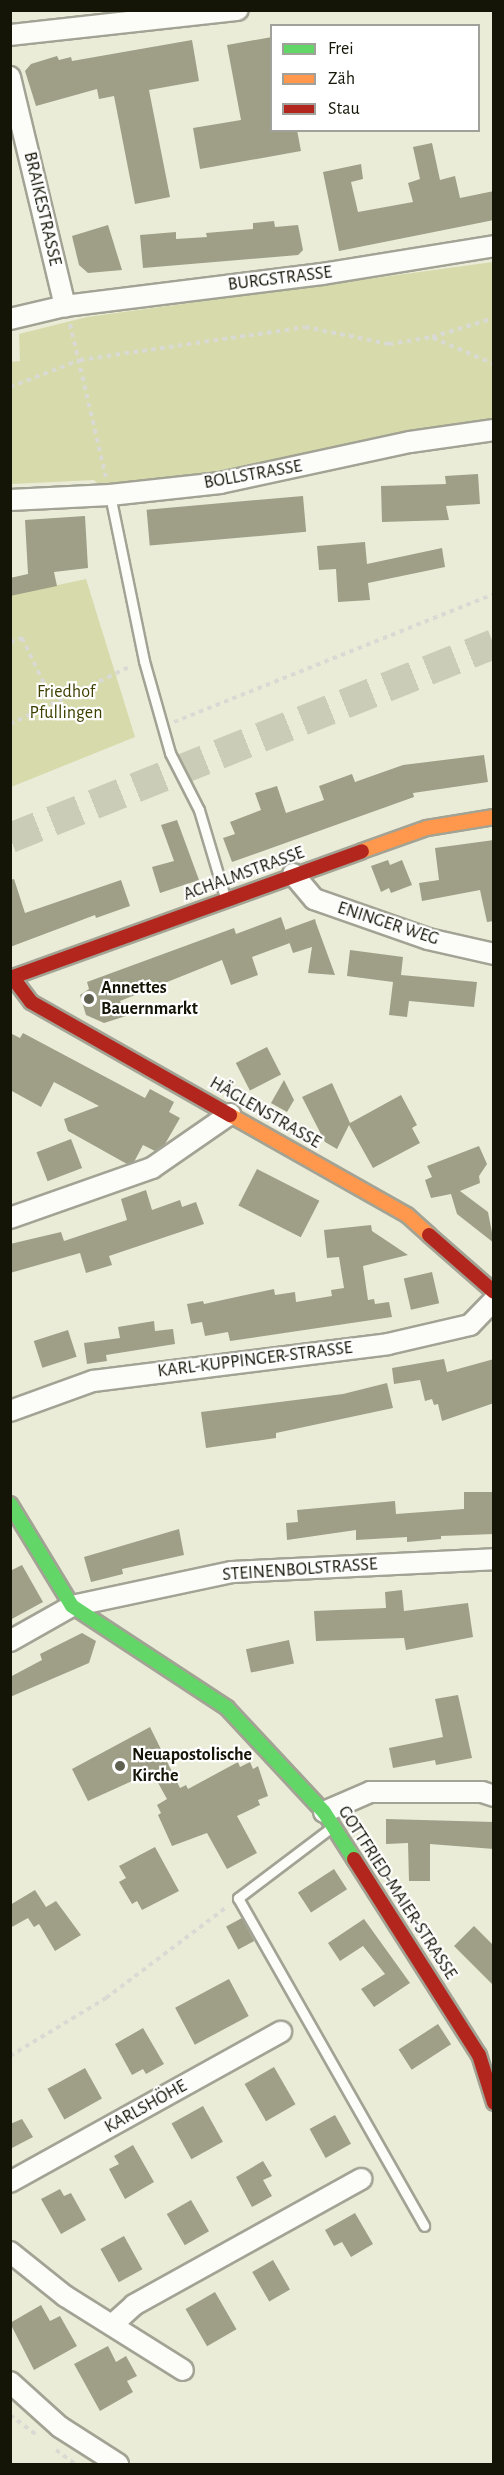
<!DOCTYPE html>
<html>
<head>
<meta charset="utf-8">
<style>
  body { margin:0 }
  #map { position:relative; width:504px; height:2475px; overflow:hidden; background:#eaecd7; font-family:"Alegreya Sans",sans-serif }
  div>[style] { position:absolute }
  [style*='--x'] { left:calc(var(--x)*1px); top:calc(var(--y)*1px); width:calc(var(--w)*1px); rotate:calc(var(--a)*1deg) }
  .green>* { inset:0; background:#d7daaa }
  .building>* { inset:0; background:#9e9f86; transform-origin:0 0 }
  .primary-tunnel>* { height:30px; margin-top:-15px; transform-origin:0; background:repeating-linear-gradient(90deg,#caccb8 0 30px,transparent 0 45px) }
  .path>* { height:4px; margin-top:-2px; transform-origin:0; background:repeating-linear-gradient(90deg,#dadad4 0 4.5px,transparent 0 9px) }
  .roads { filter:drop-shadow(2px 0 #a2a394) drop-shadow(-2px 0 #a2a394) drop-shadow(0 2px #a2a394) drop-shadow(0 -2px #a2a394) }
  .lane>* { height:9px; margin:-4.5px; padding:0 4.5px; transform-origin:4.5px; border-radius:4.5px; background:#fcfcf9 }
  .street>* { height:20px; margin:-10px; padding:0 10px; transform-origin:10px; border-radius:10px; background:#fcfcf9 }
  .fast>* { height:14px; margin:-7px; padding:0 7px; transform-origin:7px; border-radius:7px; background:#63d668 }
  .slow>* { height:14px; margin:-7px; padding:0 7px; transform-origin:7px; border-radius:7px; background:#ff974d }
  .jam>* { height:14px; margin:-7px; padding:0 7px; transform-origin:7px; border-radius:7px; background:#b3261e }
  .dots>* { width:16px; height:16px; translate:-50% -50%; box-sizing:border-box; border:3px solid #fff; border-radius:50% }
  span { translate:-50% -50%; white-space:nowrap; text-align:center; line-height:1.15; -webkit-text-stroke:4.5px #fff; paint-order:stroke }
  .street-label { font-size:18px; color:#141407 }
  .park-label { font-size:18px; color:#3f4000 }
  .poi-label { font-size:18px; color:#141407; font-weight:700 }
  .left { translate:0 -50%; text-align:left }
  .frame { position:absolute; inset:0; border:12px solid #141407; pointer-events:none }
  .legend { position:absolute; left:270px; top:24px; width:210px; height:108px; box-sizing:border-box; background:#fff; border:2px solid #a1a19c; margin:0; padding:8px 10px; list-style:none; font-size:18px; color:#141407 }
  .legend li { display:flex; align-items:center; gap:12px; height:30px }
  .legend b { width:30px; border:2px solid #a1a19c }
</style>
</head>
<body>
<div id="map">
  <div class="green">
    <i style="clip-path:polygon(493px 262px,493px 430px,110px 495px,94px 480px,11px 484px,10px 362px,20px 361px,19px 334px,87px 317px)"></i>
    <i style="clip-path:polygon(86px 579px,135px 737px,11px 787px,11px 595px)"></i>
  </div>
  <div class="building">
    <i style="clip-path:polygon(272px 37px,272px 130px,297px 130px,301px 151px,200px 169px,193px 128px,241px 120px,227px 45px)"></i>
    <i style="clip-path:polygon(192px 40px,199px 81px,149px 90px,170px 197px,135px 204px,114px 96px,99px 99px,97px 89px,36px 106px,25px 71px,31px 64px,57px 56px,59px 60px,71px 57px,72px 61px)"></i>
    <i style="clip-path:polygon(432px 143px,440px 180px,455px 176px,460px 198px,494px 191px,494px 220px,339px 251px,323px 172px,361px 164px,363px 179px,351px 182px,358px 212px,413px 202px,408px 183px,420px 179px,413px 147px)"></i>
    <i style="clip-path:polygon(274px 221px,275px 227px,298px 225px,303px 250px,298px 255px,143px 268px,140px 235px,176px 232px,176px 239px,207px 237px,206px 233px,253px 229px,253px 223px)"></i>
    <i style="clip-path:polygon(108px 225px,122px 270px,88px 273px,79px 265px,72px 236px)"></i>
    <i style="clip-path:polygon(478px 474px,480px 504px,446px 506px,449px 520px,382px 522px,381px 486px,446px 484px,445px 476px)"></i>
    <i style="left:303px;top:496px;width:36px;height:157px;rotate:85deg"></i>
    <i style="clip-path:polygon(85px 516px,88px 568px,54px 572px,57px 586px,10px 596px,10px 578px,28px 574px,25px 520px)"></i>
    <i style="clip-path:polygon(365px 542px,367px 564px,442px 548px,445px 567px,368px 583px,370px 600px,338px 602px,336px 569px,319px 570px,317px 546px)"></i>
    <i style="clip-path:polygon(484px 755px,488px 782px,413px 793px,414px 797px,232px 862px,223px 838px,235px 834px,230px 822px,261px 810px,255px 793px,277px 786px,286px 813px,324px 800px,319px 786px,352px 774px,355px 782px,403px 765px)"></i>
    <i style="clip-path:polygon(177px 820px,199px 880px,160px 893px,152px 867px,174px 861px,161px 825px)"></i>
    <i style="clip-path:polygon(494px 840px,494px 921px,487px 922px,480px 890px,422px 901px,419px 883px,439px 880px,435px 848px)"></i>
    <i style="clip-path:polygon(388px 860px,390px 865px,402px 860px,412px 885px,391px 893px,389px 888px,381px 892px,371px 866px)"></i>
    <i style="clip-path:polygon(14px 879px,25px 913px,121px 880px,130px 906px,96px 918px,95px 915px,10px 947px,10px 880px)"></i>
    <i style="clip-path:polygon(281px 917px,290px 943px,252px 957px,258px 975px,231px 985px,222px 960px,120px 1001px,126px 1016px,104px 1023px,86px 1015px,80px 995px,89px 989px,87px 982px,234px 928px,236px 934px)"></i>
    <i style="clip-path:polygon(315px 919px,316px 923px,335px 975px,308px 973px,312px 947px,293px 953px,285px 930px)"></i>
    <i style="clip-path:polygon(350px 950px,403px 957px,401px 975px,477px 982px,474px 1007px,409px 1001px,407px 1017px,389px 1015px,393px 982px,347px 976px)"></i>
    <i style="clip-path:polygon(10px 1033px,20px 1038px,23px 1033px,145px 1098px,150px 1089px,174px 1102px,169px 1112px,180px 1118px,165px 1144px,155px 1151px,143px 1145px,134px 1162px,127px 1164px,68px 1131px,64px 1119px,99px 1106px,54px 1082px,41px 1107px,10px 1090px)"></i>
    <i style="left:267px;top:1047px;width:31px;height:35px;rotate:63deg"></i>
    <i style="clip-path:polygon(284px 1080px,294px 1100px,287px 1112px,271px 1103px)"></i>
    <i style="clip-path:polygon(332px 1083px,350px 1123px,401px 1095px,417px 1125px,412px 1128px,420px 1143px,373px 1168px,349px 1125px,337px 1149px,325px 1142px,302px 1097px)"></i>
    <i style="left:71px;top:1139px;width:31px;height:37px;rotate:69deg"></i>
    <i style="clip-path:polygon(479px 1146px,487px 1164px,479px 1176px,480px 1183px,460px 1191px,488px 1212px,494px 1243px,457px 1214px,451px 1194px,431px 1198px,425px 1180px,432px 1177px,427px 1166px)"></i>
    <i style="left:257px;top:1169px;width:70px;height:41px;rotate:27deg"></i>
    <i style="clip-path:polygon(146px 1190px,152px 1210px,180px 1200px,182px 1207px,196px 1202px,204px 1224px,109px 1256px,112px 1265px,86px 1273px,80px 1253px,10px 1273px,10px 1244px,61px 1232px,64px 1241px,127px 1220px,121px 1199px)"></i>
    <i style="clip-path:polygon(371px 1225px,372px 1231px,408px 1255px,363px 1266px,368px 1300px,374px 1299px,375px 1304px,389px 1302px,392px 1317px,230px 1341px,228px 1332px,205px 1336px,202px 1322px,191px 1324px,187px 1304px,203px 1301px,204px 1304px,274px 1289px,275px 1295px,295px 1292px,296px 1302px,332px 1296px,331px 1290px,344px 1288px,339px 1257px,327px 1258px,324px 1230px)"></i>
    <i style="left:432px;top:1272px;width:32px;height:29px;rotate:77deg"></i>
    <i style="clip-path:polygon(154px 1321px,155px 1331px,173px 1329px,175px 1344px,106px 1355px,107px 1361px,87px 1364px,84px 1343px,120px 1338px,118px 1327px)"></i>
    <i style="left:68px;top:1330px;width:28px;height:36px;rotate:72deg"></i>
    <i style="clip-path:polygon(444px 1359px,447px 1372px,494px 1359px,494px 1403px,442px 1421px,438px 1404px,434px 1405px,432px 1399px,425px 1401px,420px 1380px,394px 1384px,392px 1368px)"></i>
    <i style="clip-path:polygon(387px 1383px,393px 1408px,276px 1433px,276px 1438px,206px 1448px,201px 1412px,343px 1394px)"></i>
    <i style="clip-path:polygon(464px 1492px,494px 1492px,494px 1534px,441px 1536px,441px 1539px,407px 1542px,407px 1537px,356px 1540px,356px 1530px,287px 1540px,286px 1523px,298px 1522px,297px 1510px,395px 1501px,396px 1514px,464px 1509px)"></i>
    <i style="clip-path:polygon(179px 1529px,184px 1555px,122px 1569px,123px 1574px,91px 1582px,84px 1557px)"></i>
    <i style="clip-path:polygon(22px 1565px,43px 1602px,10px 1620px,10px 1571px)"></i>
    <i style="clip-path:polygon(402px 1590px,404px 1611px,468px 1603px,473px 1637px,406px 1650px,404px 1638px,316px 1641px,314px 1611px,386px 1608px,385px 1592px)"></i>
    <i style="clip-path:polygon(82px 1633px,96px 1641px,89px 1663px,10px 1697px,10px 1677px,42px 1660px,40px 1654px)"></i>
    <i style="left:289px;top:1640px;width:24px;height:44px;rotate:78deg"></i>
    <i style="clip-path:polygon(458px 1695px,472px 1758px,436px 1765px,435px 1760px,393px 1768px,389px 1748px,443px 1737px,435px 1699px)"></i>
    <i style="clip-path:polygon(150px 1727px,180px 1788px,186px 1785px,188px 1789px,238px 1762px,240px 1767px,250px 1762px,253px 1769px,258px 1766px,268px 1796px,258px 1800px,260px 1805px,237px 1816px,257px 1853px,227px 1869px,207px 1833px,172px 1846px,158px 1815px,161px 1813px,157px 1805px,167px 1799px,152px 1772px,88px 1801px,72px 1769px)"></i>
    <i style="clip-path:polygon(386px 1819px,494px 1822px,494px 1849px,430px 1844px,430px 1881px,409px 1881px,408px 1843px,386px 1844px)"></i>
    <i style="clip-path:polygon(155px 1847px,179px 1891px,142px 1910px,137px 1901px,132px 1904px,119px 1882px,126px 1878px,119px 1866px)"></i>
    <i style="left:334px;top:1869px;width:24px;height:43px;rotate:57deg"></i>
    <i style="clip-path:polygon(35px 1890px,46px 1907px,56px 1901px,81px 1935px,55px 1951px,39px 1924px,34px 1927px,28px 1918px,10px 1928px,10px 1905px)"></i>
    <i style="left:242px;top:1918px;width:26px;height:18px;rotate:62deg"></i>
    <i style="clip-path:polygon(364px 1919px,410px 1983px,374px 2007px,361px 1989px,385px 1974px,363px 1946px,340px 1961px,328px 1943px)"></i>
    <i style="clip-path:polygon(474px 1926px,494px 1946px,494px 1986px,454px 1946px)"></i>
    <i style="left:229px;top:1979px;width:42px;height:61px;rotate:62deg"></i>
    <i style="left:438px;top:2024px;width:24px;height:47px;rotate:57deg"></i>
    <i style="clip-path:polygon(143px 2028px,164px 2064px,146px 2074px,143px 2069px,132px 2075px,115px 2044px)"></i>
    <i style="left:274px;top:2067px;width:43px;height:34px;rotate:60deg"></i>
    <i style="left:85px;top:2068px;width:35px;height:43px;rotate:61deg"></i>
    <i style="left:203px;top:2106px;width:41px;height:36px;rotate:61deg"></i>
    <i style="left:335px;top:2115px;width:33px;height:29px;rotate:61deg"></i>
    <i style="clip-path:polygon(22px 2119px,33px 2137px,10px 2149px,10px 2124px)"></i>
    <i style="clip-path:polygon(133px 2145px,154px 2182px,125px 2199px,109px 2169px,119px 2164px,114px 2156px)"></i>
    <i style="clip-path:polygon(263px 2161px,272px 2176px,263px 2180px,272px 2196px,252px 2207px,236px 2177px)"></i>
    <i style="clip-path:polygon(60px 2189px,64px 2196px,71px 2193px,86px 2220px,61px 2234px,41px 2199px)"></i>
    <i style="left:191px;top:2200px;width:36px;height:28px;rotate:60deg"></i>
    <i style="clip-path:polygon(355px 2213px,373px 2244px,351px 2257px,342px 2242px,334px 2246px,325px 2230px)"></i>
    <i style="left:124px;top:2236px;width:38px;height:27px;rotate:61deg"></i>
    <i style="left:273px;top:2260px;width:34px;height:24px;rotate:60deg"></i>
    <i style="left:215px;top:2292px;width:43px;height:34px;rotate:60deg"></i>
    <i style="clip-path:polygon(41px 2305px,50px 2321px,60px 2316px,77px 2346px,34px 2370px,10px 2323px)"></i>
    <i style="clip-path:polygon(108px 2346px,116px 2362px,126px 2356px,137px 2376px,127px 2381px,133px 2392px,100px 2411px,74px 2364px)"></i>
  </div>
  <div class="primary-tunnel">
    <i style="--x:10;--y:838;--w:521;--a:-21.84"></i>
  </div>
  <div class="path">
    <i style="--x:70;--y:324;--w:157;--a:76.8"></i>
    <i style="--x:433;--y:338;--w:66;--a:23.1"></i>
    <i style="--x:10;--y:387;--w:75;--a:-21.1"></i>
    <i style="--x:80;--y:360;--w:227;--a:-8.3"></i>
    <i style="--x:305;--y:327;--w:86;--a:11.4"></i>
    <i style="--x:389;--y:344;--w:44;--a:-9.2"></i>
    <i style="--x:432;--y:337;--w:65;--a:-17"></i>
    <i style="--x:10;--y:642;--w:13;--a:-18"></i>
    <i style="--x:22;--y:638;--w:73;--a:64.1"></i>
    <i style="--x:174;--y:722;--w:345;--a:-21.8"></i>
    <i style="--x:10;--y:724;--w:134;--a:-25.6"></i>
    <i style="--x:10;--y:2056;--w:112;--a:-31.1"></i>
    <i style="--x:106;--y:1998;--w:153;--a:-37"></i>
    <i style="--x:10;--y:2415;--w:36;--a:37"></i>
    <i style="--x:56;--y:2450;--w:24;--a:36"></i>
  </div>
  <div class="roads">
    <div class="lane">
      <i style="--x:110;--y:495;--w:169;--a:78.4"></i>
      <i style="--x:144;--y:661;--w:96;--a:74.2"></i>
      <i style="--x:170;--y:753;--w:64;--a:63"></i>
      <i style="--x:199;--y:810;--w:91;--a:73.4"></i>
      <i style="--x:332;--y:1827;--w:118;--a:142.9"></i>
      <i style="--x:238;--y:1898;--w:377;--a:60.4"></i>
    </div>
    <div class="street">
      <i style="--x:10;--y:35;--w:229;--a:-6.3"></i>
      <i style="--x:10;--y:77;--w:236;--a:76.5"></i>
      <i style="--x:10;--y:319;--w:57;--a:-13.3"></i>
      <i style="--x:65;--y:306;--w:259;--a:-7.1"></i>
      <i style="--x:322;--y:274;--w:174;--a:-9.2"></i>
      <i style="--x:10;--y:500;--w:100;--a:-2.9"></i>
      <i style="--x:110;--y:495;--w:111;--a:-6.2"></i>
      <i style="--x:220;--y:483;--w:194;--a:-12.2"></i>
      <i style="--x:410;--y:442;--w:85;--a:-8.1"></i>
      <i style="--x:293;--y:874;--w:33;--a:50"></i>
      <i style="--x:314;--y:899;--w:121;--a:19.3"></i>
      <i style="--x:428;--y:939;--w:68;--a:12.8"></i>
      <i style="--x:10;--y:1218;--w:151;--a:-19.4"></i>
      <i style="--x:152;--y:1168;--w:95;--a:-34.7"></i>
      <i style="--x:10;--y:1411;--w:88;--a:-19.9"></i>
      <i style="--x:93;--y:1381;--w:297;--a:-7.1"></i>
      <i style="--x:388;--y:1344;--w:84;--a:-13"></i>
      <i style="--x:470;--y:1325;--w:35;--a:-46"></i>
      <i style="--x:10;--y:1641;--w:71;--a:-29.4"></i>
      <i style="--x:72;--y:1606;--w:164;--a:-12"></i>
      <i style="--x:232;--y:1572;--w:262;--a:-2.8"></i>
      <i style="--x:324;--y:1812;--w:50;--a:-23.5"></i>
      <i style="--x:370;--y:1792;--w:112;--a:0"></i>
      <i style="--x:482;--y:1792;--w:13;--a:18"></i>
      <i style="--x:10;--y:2182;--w:310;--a:-29"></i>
      <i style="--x:10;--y:2252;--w:70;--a:38.7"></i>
      <i style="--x:65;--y:2296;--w:139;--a:32.1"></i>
      <i style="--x:112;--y:2325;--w:30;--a:-42"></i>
      <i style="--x:134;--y:2305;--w:260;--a:-29"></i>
      <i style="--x:10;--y:2382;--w:67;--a:42"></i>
      <i style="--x:60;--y:2427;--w:69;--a:32.5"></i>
    </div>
    <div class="fast">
      <i style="--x:10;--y:1504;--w:119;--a:58.7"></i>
      <i style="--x:72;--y:1606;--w:186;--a:33.3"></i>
      <i style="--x:227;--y:1708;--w:142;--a:47"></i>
      <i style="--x:324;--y:1812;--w:56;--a:57.4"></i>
    </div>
    <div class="slow">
      <i style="--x:362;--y:851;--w:69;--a:-19.5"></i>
      <i style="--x:427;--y:828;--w:68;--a:-9.3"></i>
      <i style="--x:230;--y:1115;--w:203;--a:29.5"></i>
      <i style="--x:407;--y:1215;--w:30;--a:42"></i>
    </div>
    <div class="jam">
      <i style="--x:10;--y:978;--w:374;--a:-19.8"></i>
      <i style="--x:13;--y:978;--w:30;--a:53"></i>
      <i style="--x:31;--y:1002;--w:229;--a:29.6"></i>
      <i style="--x:429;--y:1235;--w:86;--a:41.2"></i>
      <i style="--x:354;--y:1859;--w:232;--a:57.5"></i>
      <i style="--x:479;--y:2055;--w:50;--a:72.6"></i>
    </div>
  </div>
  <div class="dots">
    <i style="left:89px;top:999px;background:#5f6050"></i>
    <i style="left:120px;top:1766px;background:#5f6050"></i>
  </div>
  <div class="street-label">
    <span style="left:42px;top:209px;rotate:77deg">BRAIKESTRASSE</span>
    <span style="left:280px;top:279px;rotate:-7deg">BURGSTRASSE</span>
    <span style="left:253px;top:475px;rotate:-10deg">BOLLSTRASSE</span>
    <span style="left:244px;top:874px;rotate:-20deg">ACHALMSTRASSE</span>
    <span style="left:388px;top:924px;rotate:18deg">ENINGER WEG</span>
    <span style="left:265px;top:1113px;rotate:30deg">HÄGLENSTRASSE</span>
    <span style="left:255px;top:1360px;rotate:-7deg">KARL-KUPPINGER-STRASSE</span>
    <span style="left:300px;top:1570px;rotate:-4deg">STEINENBOLSTRASSE</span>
    <span style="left:397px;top:1893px;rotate:57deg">GOTTFRIED-MAIER-STRASSE</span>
    <span style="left:146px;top:2107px;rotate:-29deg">KARLSHÖHE</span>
  </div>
  <div class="park-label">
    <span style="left:66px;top:703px">Friedhof<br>Pfullingen</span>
  </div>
  <div class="poi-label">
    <span class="left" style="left:101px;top:999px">Annettes<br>Bauernmarkt</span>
    <span class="left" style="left:132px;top:1766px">Neuapostolische<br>Kirche</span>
  </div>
  <div class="frame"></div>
  <ul class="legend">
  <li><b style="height:8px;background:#63d668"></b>Frei</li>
  <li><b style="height:8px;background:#ff974d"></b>Zäh</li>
  <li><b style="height:8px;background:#b3261e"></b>Stau</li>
  </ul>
</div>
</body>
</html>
